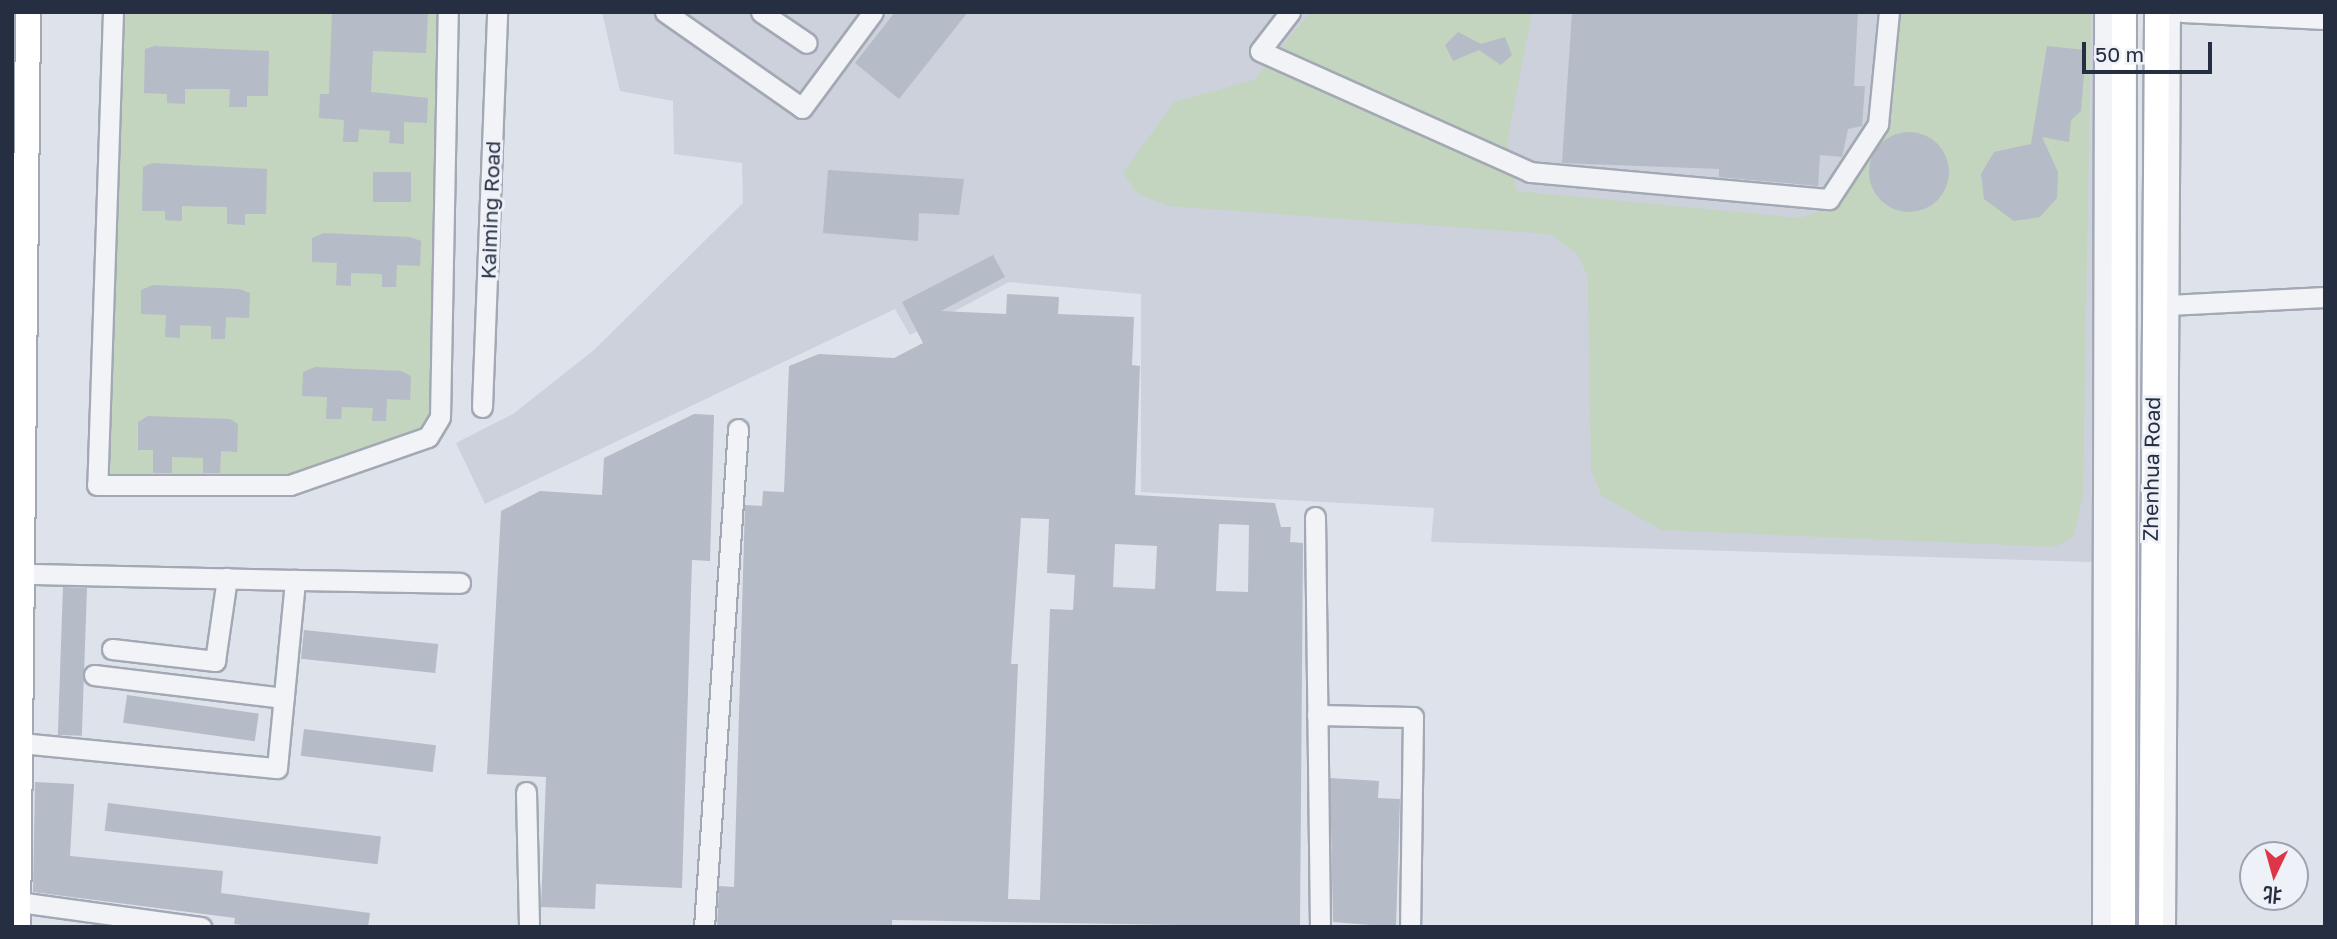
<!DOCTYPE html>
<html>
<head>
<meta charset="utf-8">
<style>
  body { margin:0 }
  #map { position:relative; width:2337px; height:939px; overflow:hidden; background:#dee2ea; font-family:"Golos Text","Noto Sans SC",sans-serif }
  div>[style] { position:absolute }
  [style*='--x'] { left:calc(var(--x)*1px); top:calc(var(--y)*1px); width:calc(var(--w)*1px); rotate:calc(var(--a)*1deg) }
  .built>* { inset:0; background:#ccd1dc }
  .green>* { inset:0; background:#c3d4bf }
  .building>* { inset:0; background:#b5bbc7; transform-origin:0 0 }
  .round { border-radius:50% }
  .roads { filter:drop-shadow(2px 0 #a3a9b4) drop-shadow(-2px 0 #a3a9b4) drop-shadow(0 2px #a3a9b4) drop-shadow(0 -2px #a3a9b4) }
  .minor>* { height:19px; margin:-9.5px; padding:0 9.5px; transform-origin:9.5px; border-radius:9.5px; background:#f2f3f7 }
  .major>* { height:24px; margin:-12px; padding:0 12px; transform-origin:12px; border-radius:12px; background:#fff }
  span { translate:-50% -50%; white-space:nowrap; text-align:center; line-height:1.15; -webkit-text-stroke:6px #eef1f7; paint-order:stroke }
  .street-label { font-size:21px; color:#262f42 }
  .frame { position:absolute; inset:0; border:14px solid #262f42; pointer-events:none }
  .north { position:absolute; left:2239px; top:841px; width:70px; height:70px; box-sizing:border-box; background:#eef1f7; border:2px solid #9ea3af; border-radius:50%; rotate:185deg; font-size:19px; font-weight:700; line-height:28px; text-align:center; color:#262f42 }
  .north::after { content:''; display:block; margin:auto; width:24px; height:32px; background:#dc3647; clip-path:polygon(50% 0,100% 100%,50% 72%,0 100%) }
  .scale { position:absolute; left:2082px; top:42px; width:130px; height:32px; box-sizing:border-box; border:4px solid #262f42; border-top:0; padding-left:9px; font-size:21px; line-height:24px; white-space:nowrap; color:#262f42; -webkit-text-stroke:5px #eef1f7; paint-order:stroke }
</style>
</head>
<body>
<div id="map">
  <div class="built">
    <i style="clip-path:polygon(602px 12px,2096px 12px,2093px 562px,1431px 542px,1434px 508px,1141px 492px,1141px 294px,1009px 282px,910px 335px,895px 309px,485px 504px,456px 443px,513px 414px,594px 350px,743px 203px,742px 163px,674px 154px,673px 101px,620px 91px)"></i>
  </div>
  <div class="green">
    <i style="clip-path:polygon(113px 12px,448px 12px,440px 417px,428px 437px,310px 481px,97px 485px)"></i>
    <i style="clip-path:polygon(1310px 12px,1532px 12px,1507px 143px,1517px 191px,1800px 218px,1838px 205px,1891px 124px,1901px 12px,2091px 12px,2083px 494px,2074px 536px,2055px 547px,1661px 530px,1602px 496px,1591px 470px,1588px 277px,1578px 255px,1550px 234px,1169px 206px,1138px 194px,1123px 173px,1174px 102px,1254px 80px)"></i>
  </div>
  <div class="building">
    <i style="clip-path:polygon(332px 12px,428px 12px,426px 53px,373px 51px,371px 92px,428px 98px,427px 123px,404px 122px,404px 144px,389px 143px,390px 131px,359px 129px,358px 142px,343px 142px,344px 120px,319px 118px,320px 94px,329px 94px)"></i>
    <i style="clip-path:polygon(895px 12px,968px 12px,899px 99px,855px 63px)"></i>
    <i style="clip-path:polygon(1572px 12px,1858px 12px,1854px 86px,1865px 86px,1862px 126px,1848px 129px,1842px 157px,1820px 155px,1818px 186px,1719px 177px,1719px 169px,1562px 163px)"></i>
    <i style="clip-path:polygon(1458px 32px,1481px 44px,1505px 37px,1512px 55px,1501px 65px,1479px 50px,1453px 61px,1445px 45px)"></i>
    <i style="clip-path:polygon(155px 46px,269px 51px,268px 96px,247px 96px,247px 107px,229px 107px,230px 89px,185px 89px,185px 104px,167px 103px,167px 94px,144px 93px,145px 49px)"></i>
    <i style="clip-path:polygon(2047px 46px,2086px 50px,2081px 111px,2071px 120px,2069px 142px,2042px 137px,2058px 172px,2057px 198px,2040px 217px,2014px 221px,1984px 199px,1981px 174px,1994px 152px,2031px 144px)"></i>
    <i class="round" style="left:1869px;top:132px;width:80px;height:80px"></i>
    <i style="clip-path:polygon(152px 163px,267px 169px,266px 214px,245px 214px,245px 225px,227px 224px,227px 207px,182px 206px,182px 221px,165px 220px,165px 211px,142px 211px,143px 167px)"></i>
    <i style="clip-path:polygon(828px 170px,964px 179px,959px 215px,919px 213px,918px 241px,823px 233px)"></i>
    <i style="left:373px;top:172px;width:38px;height:30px"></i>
    <i style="clip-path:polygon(324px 233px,410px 237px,421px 241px,420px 266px,397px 265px,396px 287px,382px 287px,382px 274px,351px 273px,351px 286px,336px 285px,337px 263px,312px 262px,312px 238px)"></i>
    <i style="clip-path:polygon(evenodd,993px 255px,1005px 277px,941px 311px,1006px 314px,1007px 294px,1059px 297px,1058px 314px,1134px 317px,1132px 365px,1140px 366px,1135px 495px,1275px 503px,1281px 527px,1291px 527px,1290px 542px,1303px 543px,1300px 927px,892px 920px,892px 927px,717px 927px,719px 886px,734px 887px,745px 505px,762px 506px,763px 491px,784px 492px,789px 366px,819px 354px,894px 358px,923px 343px,902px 302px,993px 255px,1021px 518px,1049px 519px,1047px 573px,1075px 575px,1073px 610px,1050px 609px,1040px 900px,1008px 899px,1018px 664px,1011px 664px,1021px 518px,993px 255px,1219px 524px,1249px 525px,1248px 592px,1216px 591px,1219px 524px,993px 255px,1115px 544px,1157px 546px,1155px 589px,1113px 587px,1115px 544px)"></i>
    <i style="clip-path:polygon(153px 285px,239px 289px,250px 293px,249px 318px,226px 317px,225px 339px,211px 339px,211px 326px,180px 325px,180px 338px,165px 337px,166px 315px,141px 314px,141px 290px)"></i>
    <i style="clip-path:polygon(315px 367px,401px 371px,411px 376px,410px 400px,387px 399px,386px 421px,372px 421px,373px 408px,342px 407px,341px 419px,326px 419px,327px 397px,302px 396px,303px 372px)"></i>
    <i style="clip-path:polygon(694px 414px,714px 415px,710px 561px,692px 560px,682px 888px,596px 884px,595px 909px,541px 907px,546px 777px,487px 774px,501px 511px,540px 491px,602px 495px,604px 458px)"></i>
    <i style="clip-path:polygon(148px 416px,230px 419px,238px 424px,237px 452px,221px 451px,220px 473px,203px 473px,203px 458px,172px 457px,172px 473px,153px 473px,153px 450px,138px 450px,138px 422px)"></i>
    <i style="left:63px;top:587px;width:24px;height:148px;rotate:2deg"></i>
    <i style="left:304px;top:630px;width:135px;height:29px;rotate:6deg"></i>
    <i style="left:127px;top:695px;width:133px;height:28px;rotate:8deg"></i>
    <i style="left:304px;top:729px;width:133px;height:27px;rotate:7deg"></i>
    <i style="clip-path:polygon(1330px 778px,1379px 781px,1378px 798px,1400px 799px,1396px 927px,1333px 922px)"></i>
    <i style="clip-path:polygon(35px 782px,74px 784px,70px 856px,223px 871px,221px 893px,370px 913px,368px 927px,258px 927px,234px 924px,235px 918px,33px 892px)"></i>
    <i style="left:108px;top:803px;width:275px;height:28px;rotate:7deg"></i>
  </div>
  <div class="roads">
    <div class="minor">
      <i style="--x:113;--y:12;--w:473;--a:91.9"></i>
      <i style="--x:97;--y:485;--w:193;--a:0"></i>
      <i style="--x:290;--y:485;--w:146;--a:-19.2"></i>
      <i style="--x:428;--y:437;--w:23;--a:-59"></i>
      <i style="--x:440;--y:417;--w:405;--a:-88.9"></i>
      <i style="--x:665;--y:12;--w:167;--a:35"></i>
      <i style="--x:802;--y:108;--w:119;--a:-53.5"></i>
      <i style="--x:761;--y:12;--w:55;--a:34"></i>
      <i style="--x:1290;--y:12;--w:49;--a:127.6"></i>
      <i style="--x:1260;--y:51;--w:296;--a:24.1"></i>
      <i style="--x:1530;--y:172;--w:300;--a:5.2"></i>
      <i style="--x:1829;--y:199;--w:90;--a:-56.8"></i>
      <i style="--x:1878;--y:124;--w:113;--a:-84.4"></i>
      <i style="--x:2182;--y:12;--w:143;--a:2.8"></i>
      <i style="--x:2168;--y:305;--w:157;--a:-2.9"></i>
      <i style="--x:482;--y:407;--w:395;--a:-87.8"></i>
      <i style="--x:1315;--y:517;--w:410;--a:89.3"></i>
      <i style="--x:295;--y:580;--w:165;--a:1"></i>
      <i style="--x:112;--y:649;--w:104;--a:6.6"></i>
      <i style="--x:215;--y:661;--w:84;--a:-81.8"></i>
      <i style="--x:94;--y:675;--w:191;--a:6.9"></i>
      <i style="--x:1317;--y:715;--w:96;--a:1.2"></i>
      <i style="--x:1413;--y:717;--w:210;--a:90.8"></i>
      <i style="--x:20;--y:743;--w:258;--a:5.6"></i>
      <i style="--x:277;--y:768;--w:189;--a:-84.5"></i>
      <i style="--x:295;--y:580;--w:273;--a:-178.7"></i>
      <i style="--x:526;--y:792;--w:135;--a:88.7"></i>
      <i style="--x:18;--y:902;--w:185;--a:7.8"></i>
      <i style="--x:704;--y:927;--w:499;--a:-86.1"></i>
      <i style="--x:2102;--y:927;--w:915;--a:-89.87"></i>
      <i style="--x:2165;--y:927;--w:915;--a:-89.69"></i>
    </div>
    <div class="major">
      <i style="--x:18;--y:927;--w:915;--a:-89.37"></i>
      <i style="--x:2123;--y:927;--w:915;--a:-89.94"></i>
      <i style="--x:2151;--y:927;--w:915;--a:-89.62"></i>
    </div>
  </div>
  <div class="street-label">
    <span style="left:490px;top:210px;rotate:-88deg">Kaiming Road</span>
    <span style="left:2151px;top:469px;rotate:-89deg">Zhenhua Road</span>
  </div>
  <div class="frame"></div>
  <div class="north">北</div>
  <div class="scale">50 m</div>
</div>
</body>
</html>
